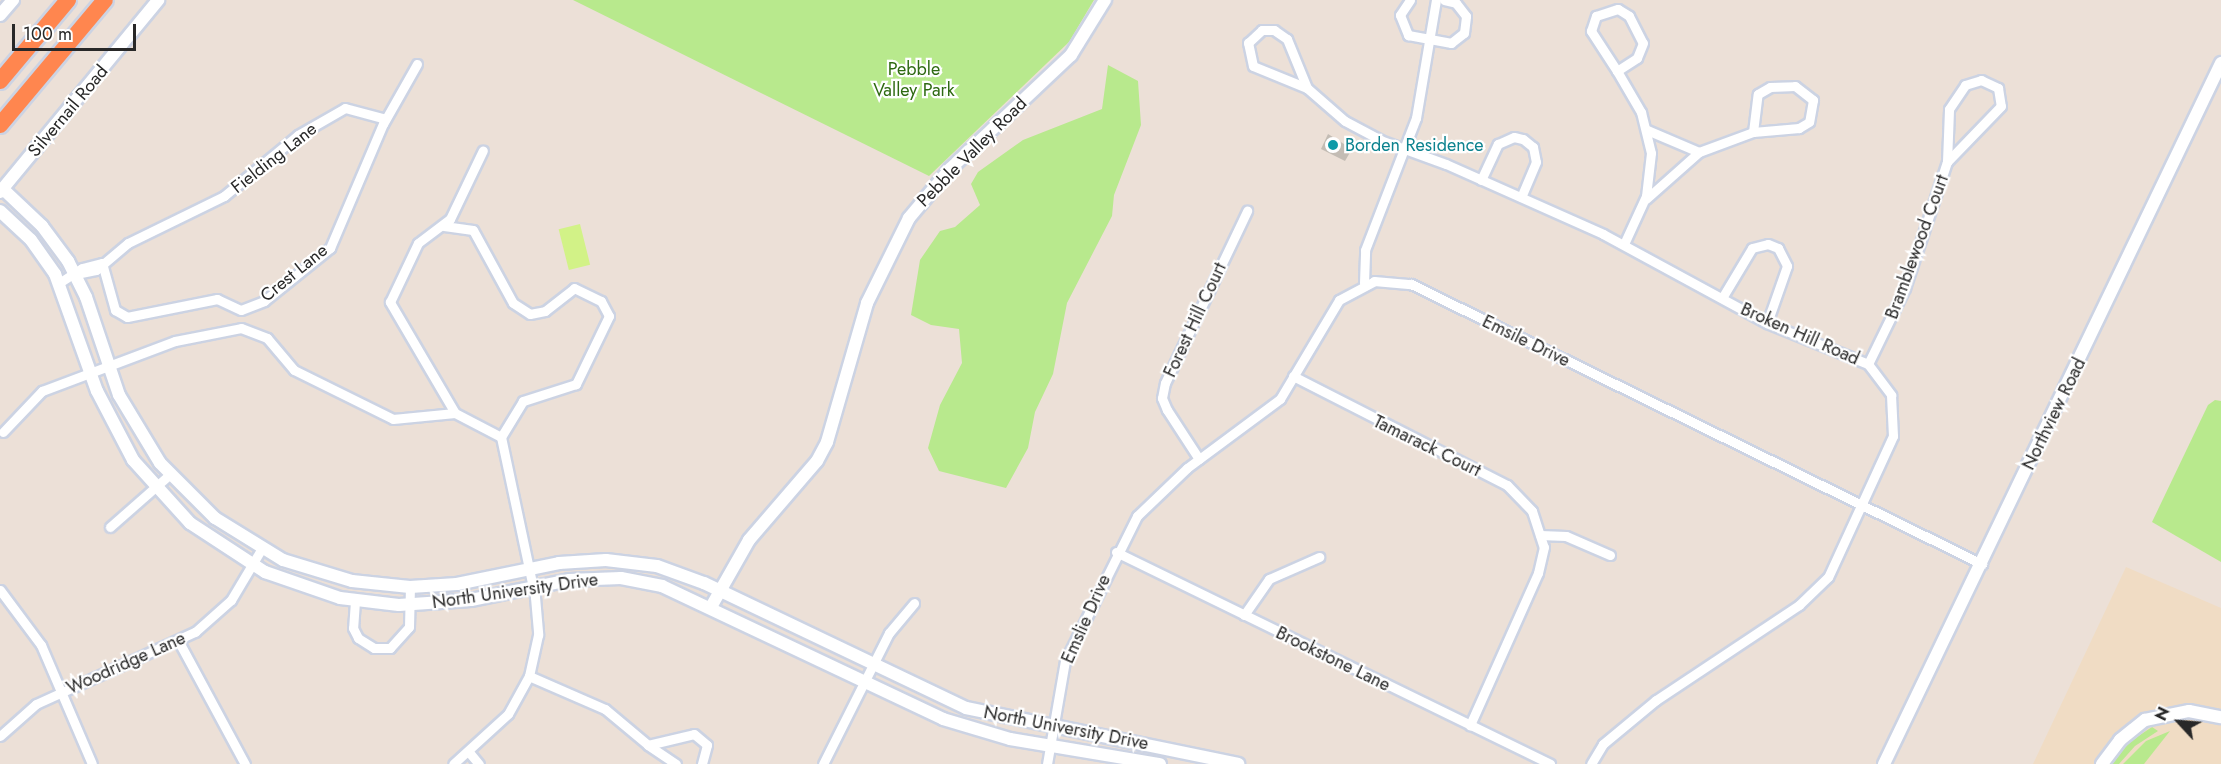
<!DOCTYPE html>
<html>
<head>
<meta charset="utf-8">
<style>
  body { margin:0 }
  #map { position:relative; width:2221px; height:764px; overflow:hidden; background:#ece0d7; font-family:Jost,sans-serif }
  div>[style] { position:absolute }
  [style*='--x'] { left:calc(var(--x)*1px); top:calc(var(--y)*1px); width:calc(var(--w)*1px); rotate:calc(var(--a)*1deg) }
  .education>* { inset:0; background:#f0dcc4 }
  .green>* { inset:0; background:#b8e98d }
  .pitch>* { inset:0; background:#d2f287; transform-origin:0 0 }
  .building>* { inset:0; background:#c3bcb4 }
  .roads { filter:drop-shadow(2px 0 #ccd3e3) drop-shadow(-2px 0 #ccd3e3) drop-shadow(0 2px #ccd3e3) drop-shadow(0 -2px #ccd3e3) }
  .minor>* { height:9px; margin:-4.5px; padding:0 4.5px; transform-origin:4.5px; border-radius:4.5px; background:#fff }
  .tertiary>* { height:12px; margin:-6px; padding:0 6px; transform-origin:6px; border-radius:6px; background:#fff }
  .motorway>* { height:16px; margin:-8px; padding:0 8px; transform-origin:8px; border-radius:8px; background:#ff864f }
  .dots>* { width:16px; height:16px; translate:-50% -50%; box-sizing:border-box; border:3px solid #fff; border-radius:50% }
  span { translate:-50% -50%; white-space:nowrap; text-align:center; line-height:1.15; -webkit-text-stroke:4.5px #fff; paint-order:stroke }
  .park-label { font-size:18px; color:#2f6a12 }
  .street-label { font-size:18px; color:#282828 }
  .culture-label { font-size:18px; color:#0d838f }
  .left { translate:0 -50%; text-align:left }
  .north { position:absolute; left:2149px; top:692px; width:60px; height:60px; -webkit-text-stroke:4px #fff; paint-order:stroke; rotate:296deg; font-size:16px; font-weight:700; line-height:24px; text-align:center; color:#282828 }
  .north::after { content:''; display:block; margin:auto; width:21px; height:27px; background:#282828; clip-path:polygon(50% 0,100% 100%,50% 72%,0 100%) }
  .scale { position:absolute; left:12px; top:24px; width:124px; height:27px; box-sizing:border-box; border:3px solid #282828; border-top:0; padding-left:8px; font-size:18px; line-height:21px; white-space:nowrap; color:#282828; -webkit-text-stroke:4px #fff; paint-order:stroke }
</style>
</head>
<body>
<div id="map">
  <div class="education">
    <i style="clip-path:polygon(2126px 567px,2221px 608px,2221px 764px,2033px 764px)"></i>
  </div>
  <div class="green">
    <i style="clip-path:polygon(573px 0,1094px 0,1069px 42px,929px 176px)"></i>
    <i style="clip-path:polygon(1108px 65px,1138px 81px,1141px 125px,1114px 195px,1112px 216px,1067px 303px,1053px 374px,1035px 412px,1028px 448px,1006px 488px,939px 471px,928px 448px,940px 405px,962px 363px,959px 329px,931px 325px,911px 315px,920px 260px,940px 231px,955px 227px,980px 205px,971px 184px,978px 172px,1023px 140px,1102px 109px)"></i>
    <i style="clip-path:polygon(2215px 400px,2221px 401px,2221px 562px,2152px 522px,2208px 405px)"></i>
    <i style="clip-path:polygon(2152px 727px,2158px 731px,2135px 746px,2119px 764px,2111px 764px,2128px 743px)"></i>
    <i style="clip-path:polygon(2170px 731px,2144px 764px,2123px 764px,2146px 741px)"></i>
  </div>
  <div class="pitch">
    <i style="left:580px;top:224px;width:42px;height:22px;rotate:76deg"></i>
  </div>
  <div class="building">
    <i style="clip-path:polygon(1328px 134px,1352px 149px,1345px 161px,1321px 149px)"></i>
  </div>
  <div class="roads">
    <div class="minor">
      <i style="--x:1410;--y:0;--w:18;--a:124"></i>
      <i style="--x:1400;--y:15;--w:22;--a:68"></i>
      <i style="--x:1408;--y:35;--w:44;--a:10.5"></i>
      <i style="--x:1451;--y:43;--w:16;--a:-38"></i>
      <i style="--x:1464;--y:33;--w:17;--a:-83"></i>
      <i style="--x:1466;--y:16;--w:16;--a:-128"></i>
      <i style="--x:1456;--y:3;--w:12;--a:-166"></i>
      <i style="--x:1618;--y:9;--w:13;--a:32"></i>
      <i style="--x:1629;--y:16;--w:30;--a:63"></i>
      <i style="--x:1643;--y:43;--w:16;--a:112"></i>
      <i style="--x:1637;--y:58;--w:24;--a:147"></i>
      <i style="--x:1617;--y:71;--w:48;--a:-123"></i>
      <i style="--x:1591;--y:31;--w:16;--a:-72"></i>
      <i style="--x:1596;--y:16;--w:23;--a:-18"></i>
      <i style="--x:1262;--y:30;--w:12;--a:0"></i>
      <i style="--x:1274;--y:30;--w:16;--a:35"></i>
      <i style="--x:1287;--y:39;--w:53;--a:67.8"></i>
      <i style="--x:1307;--y:88;--w:58;--a:-157.8"></i>
      <i style="--x:1253;--y:66;--w:24;--a:-102"></i>
      <i style="--x:1248;--y:43;--w:19;--a:-43"></i>
      <i style="--x:1617;--y:71;--w:48;--a:59.7"></i>
      <i style="--x:1641;--y:112;--w:42;--a:76.3"></i>
      <i style="--x:1651;--y:153;--w:43;--a:96.6"></i>
      <i style="--x:1646;--y:196;--w:53;--a:114.6"></i>
      <i style="--x:1981;--y:80;--w:19;--a:25"></i>
      <i style="--x:1998;--y:88;--w:18;--a:81"></i>
      <i style="--x:2001;--y:106;--w:78;--a:134"></i>
      <i style="--x:1947;--y:162;--w:53;--a:-87.8"></i>
      <i style="--x:1949;--y:109;--w:29;--a:-56"></i>
      <i style="--x:1965;--y:85;--w:17;--a:-17"></i>
      <i style="--x:1795;--y:86;--w:23;--a:38"></i>
      <i style="--x:1813;--y:100;--w:22;--a:100"></i>
      <i style="--x:1809;--y:122;--w:12;--a:149"></i>
      <i style="--x:1799;--y:128;--w:46;--a:175"></i>
      <i style="--x:1753;--y:132;--w:38;--a:-83"></i>
      <i style="--x:1758;--y:94;--w:14;--a:-30"></i>
      <i style="--x:1770;--y:87;--w:25;--a:-2"></i>
      <i style="--x:1307;--y:88;--w:50;--a:41"></i>
      <i style="--x:1345;--y:121;--w:40;--a:28"></i>
      <i style="--x:1380;--y:140;--w:70;--a:20"></i>
      <i style="--x:1446;--y:164;--w:172;--a:24"></i>
      <i style="--x:1603;--y:234;--w:187;--a:28.5"></i>
      <i style="--x:1767;--y:323;--w:109;--a:22.1"></i>
      <i style="--x:1868;--y:364;--w:39;--a:53"></i>
      <i style="--x:1891;--y:395;--w:41;--a:87.2"></i>
      <i style="--x:1893;--y:436;--w:155;--a:114.7"></i>
      <i style="--x:1828;--y:577;--w:40;--a:136"></i>
      <i style="--x:1799;--y:605;--w:172;--a:146.4"></i>
      <i style="--x:1656;--y:700;--w:69;--a:140.3"></i>
      <i style="--x:1603;--y:744;--w:23;--a:121"></i>
      <i style="--x:1647;--y:130;--w:56;--a:22.9"></i>
      <i style="--x:1481;--y:180;--w:40;--a:-65"></i>
      <i style="--x:1498;--y:144;--w:17;--a:-24"></i>
      <i style="--x:1514;--y:137;--w:9;--a:13"></i>
      <i style="--x:1523;--y:139;--w:13;--a:39"></i>
      <i style="--x:1533;--y:147;--w:15;--a:79"></i>
      <i style="--x:1536;--y:162;--w:38;--a:113"></i>
      <i style="--x:1646;--y:199;--w:71;--a:-41.6"></i>
      <i style="--x:1699;--y:152;--w:58;--a:-20.3"></i>
      <i style="--x:444;--y:226;--w:29;--a:8"></i>
      <i style="--x:473;--y:230;--w:83;--a:61.3"></i>
      <i style="--x:513;--y:303;--w:20;--a:33"></i>
      <i style="--x:530;--y:314;--w:15;--a:-11"></i>
      <i style="--x:545;--y:311;--w:37;--a:-38"></i>
      <i style="--x:574;--y:288;--w:30;--a:26"></i>
      <i style="--x:601;--y:301;--w:17;--a:62"></i>
      <i style="--x:609;--y:316;--w:76;--a:115.9"></i>
      <i style="--x:576;--y:384;--w:56;--a:162.2"></i>
      <i style="--x:523;--y:401;--w:42;--a:121.4"></i>
      <i style="--x:102;--y:263;--w:49;--a:74.5"></i>
      <i style="--x:115;--y:310;--w:14;--a:30"></i>
      <i style="--x:127;--y:317;--w:92;--a:-11.3"></i>
      <i style="--x:217;--y:299;--w:26;--a:25"></i>
      <i style="--x:241;--y:310;--w:25;--a:-21"></i>
      <i style="--x:264;--y:301;--w:85;--a:-38.8"></i>
      <i style="--x:330;--y:248;--w:135;--a:-66.9"></i>
      <i style="--x:383;--y:124;--w:69;--a:-60.5"></i>
      <i style="--x:76;--y:274;--w:20;--a:-11"></i>
      <i style="--x:96;--y:270;--w:42;--a:-40.2"></i>
      <i style="--x:128;--y:243;--w:107;--a:-26.1"></i>
      <i style="--x:224;--y:196;--w:96;--a:-39.5"></i>
      <i style="--x:298;--y:135;--w:54;--a:-29.9"></i>
      <i style="--x:345;--y:108;--w:42;--a:15"></i>
      <i style="--x:59;--y:283;--w:27;--a:-33"></i>
      <i style="--x:82;--y:268;--w:21;--a:-14"></i>
      <i style="--x:1364;--y:283;--w:33;--a:-88"></i>
      <i style="--x:1365;--y:250;--w:142;--a:-68.9"></i>
      <i style="--x:1416;--y:118;--w:120;--a:-80.4"></i>
      <i style="--x:1722;--y:298;--w:58;--a:-59"></i>
      <i style="--x:1752;--y:248;--w:16;--a:-14"></i>
      <i style="--x:1768;--y:244;--w:11;--a:22"></i>
      <i style="--x:1778;--y:248;--w:20;--a:63"></i>
      <i style="--x:1787;--y:266;--w:60;--a:109.3"></i>
      <i style="--x:1868;--y:364;--w:85;--a:-64"></i>
      <i style="--x:1905;--y:288;--w:133;--a:-71.6"></i>
      <i style="--x:1293;--y:376;--w:240;--a:27"></i>
      <i style="--x:1507;--y:485;--w:36;--a:46"></i>
      <i style="--x:1532;--y:511;--w:38;--a:72"></i>
      <i style="--x:1544;--y:547;--w:27;--a:103"></i>
      <i style="--x:1538;--y:573;--w:167;--a:114.1"></i>
      <i style="--x:455;--y:413;--w:129;--a:-120.4"></i>
      <i style="--x:390;--y:302;--w:65;--a:-64.6"></i>
      <i style="--x:418;--y:243;--w:40;--a:-37"></i>
      <i style="--x:450;--y:219;--w:76;--a:-64.4"></i>
      <i style="--x:3;--y:432;--w:57;--a:-46.4"></i>
      <i style="--x:42;--y:391;--w:142;--a:-20.6"></i>
      <i style="--x:175;--y:341;--w:67;--a:-11.1"></i>
      <i style="--x:241;--y:328;--w:28;--a:21"></i>
      <i style="--x:267;--y:338;--w:42;--a:49.8"></i>
      <i style="--x:294;--y:370;--w:110;--a:26.3"></i>
      <i style="--x:393;--y:419;--w:62;--a:-5.5"></i>
      <i style="--x:455;--y:413;--w:52;--a:27.6"></i>
      <i style="--x:501;--y:437;--w:164;--a:78"></i>
      <i style="--x:535;--y:597;--w:38;--a:85"></i>
      <i style="--x:538;--y:635;--w:42;--a:102.4"></i>
      <i style="--x:529;--y:676;--w:43;--a:118.9"></i>
      <i style="--x:508;--y:714;--w:74;--a:137.7"></i>
      <i style="--x:1199;--y:459;--w:59;--a:-123.1"></i>
      <i style="--x:1167;--y:410;--w:13;--a:-113"></i>
      <i style="--x:1162;--y:398;--w:15;--a:-79"></i>
      <i style="--x:1165;--y:383;--w:191;--a:-64.5"></i>
      <i style="--x:110;--y:527;--w:79;--a:-41.4"></i>
      <i style="--x:1540;--y:535;--w:26;--a:2"></i>
      <i style="--x:1566;--y:536;--w:48;--a:23.4"></i>
      <i style="--x:1116;--y:552;--w:483;--a:26"></i>
      <i style="--x:0;--y:590;--w:69;--a:53.3"></i>
      <i style="--x:41;--y:645;--w:129;--a:66.8"></i>
      <i style="--x:355;--y:601;--w:27;--a:94"></i>
      <i style="--x:353;--y:628;--w:11;--a:63"></i>
      <i style="--x:358;--y:638;--w:19;--a:32"></i>
      <i style="--x:374;--y:648;--w:16;--a:0"></i>
      <i style="--x:390;--y:648;--w:28;--a:-48"></i>
      <i style="--x:409;--y:627;--w:40;--a:-88.6"></i>
      <i style="--x:1244;--y:615;--w:44;--a:-55.2"></i>
      <i style="--x:1269;--y:579;--w:55;--a:-23.7"></i>
      <i style="--x:179;--y:642;--w:139;--a:61.6"></i>
      <i style="--x:529;--y:676;--w:83;--a:23.5"></i>
      <i style="--x:605;--y:709;--w:56;--a:39.9"></i>
      <i style="--x:0;--y:736;--w:48;--a:-41.6"></i>
      <i style="--x:36;--y:704;--w:175;--a:-24.4"></i>
      <i style="--x:195;--y:632;--w:48;--a:-41.6"></i>
      <i style="--x:231;--y:600;--w:61;--a:-59.2"></i>
      <i style="--x:468;--y:751;--w:17;--a:50"></i>
      <i style="--x:676;--y:764;--w:34;--a:-146"></i>
      <i style="--x:648;--y:745;--w:47;--a:-13.4"></i>
      <i style="--x:694;--y:734;--w:17;--a:40"></i>
      <i style="--x:707;--y:745;--w:20;--a:105"></i>
      <i style="--x:823;--y:764;--w:147;--a:-63.3"></i>
      <i style="--x:889;--y:633;--w:39;--a:-50"></i>
      <i style="--x:1047;--y:764;--w:105;--a:-80.1"></i>
      <i style="--x:1065;--y:661;--w:162;--a:-63.6"></i>
      <i style="--x:1137;--y:516;--w:69;--a:-43.8"></i>
      <i style="--x:1187;--y:468;--w:116;--a:-36.6"></i>
      <i style="--x:1280;--y:399;--w:115;--a:-59.2"></i>
      <i style="--x:1339;--y:300;--w:40;--a:-28"></i>
      <i style="--x:1374;--y:281;--w:37;--a:5"></i>
      <i style="--x:1411;--y:284;--w:636;--a:26.12"></i>
    </div>
    <div class="tertiary">
      <i style="--x:0;--y:15;--w:20;--a:-49"></i>
      <i style="--x:3;--y:189;--w:54;--a:43.5"></i>
      <i style="--x:42;--y:226;--w:44;--a:53.4"></i>
      <i style="--x:68;--y:261;--w:40;--a:63.4"></i>
      <i style="--x:86;--y:297;--w:103;--a:71.4"></i>
      <i style="--x:119;--y:395;--w:79;--a:58.9"></i>
      <i style="--x:160;--y:463;--w:78;--a:45"></i>
      <i style="--x:215;--y:518;--w:80;--a:31.7"></i>
      <i style="--x:283;--y:560;--w:72;--a:16.9"></i>
      <i style="--x:352;--y:581;--w:58;--a:5.9"></i>
      <i style="--x:410;--y:587;--w:47;--a:-3.7"></i>
      <i style="--x:457;--y:584;--w:104;--a:-11.6"></i>
      <i style="--x:559;--y:563;--w:47;--a:-3.7"></i>
      <i style="--x:606;--y:560;--w:51;--a:6.7"></i>
      <i style="--x:657;--y:566;--w:50;--a:19.9"></i>
      <i style="--x:704;--y:583;--w:290;--a:25.5"></i>
      <i style="--x:966;--y:708;--w:278;--a:11.6"></i>
      <i style="--x:0;--y:192;--w:249;--a:-50.5"></i>
      <i style="--x:0;--y:211;--w:42;--a:43.1"></i>
      <i style="--x:31;--y:240;--w:42;--a:54.8"></i>
      <i style="--x:55;--y:274;--w:124;--a:70.3"></i>
      <i style="--x:97;--y:391;--w:78;--a:62.4"></i>
      <i style="--x:133;--y:460;--w:85;--a:47.9"></i>
      <i style="--x:190;--y:523;--w:90;--a:33.2"></i>
      <i style="--x:265;--y:572;--w:79;--a:19.1"></i>
      <i style="--x:340;--y:598;--w:59;--a:6.8"></i>
      <i style="--x:399;--y:605;--w:72;--a:-4"></i>
      <i style="--x:471;--y:600;--w:100;--a:-11.5"></i>
      <i style="--x:569;--y:580;--w:52;--a:-2.2"></i>
      <i style="--x:621;--y:578;--w:42;--a:11"></i>
      <i style="--x:662;--y:586;--w:311;--a:25.3"></i>
      <i style="--x:943;--y:719;--w:70;--a:16.6"></i>
      <i style="--x:1010;--y:739;--w:152;--a:9.5"></i>
      <i style="--x:711;--y:607;--w:77;--a:-60.4"></i>
      <i style="--x:749;--y:540;--w:104;--a:-49.3"></i>
      <i style="--x:817;--y:461;--w:21;--a:-62"></i>
      <i style="--x:827;--y:442;--w:145;--a:-73.9"></i>
      <i style="--x:867;--y:303;--w:95;--a:-63.7"></i>
      <i style="--x:909;--y:218;--w:64;--a:-50.1"></i>
      <i style="--x:950;--y:169;--w:166;--a:-43.3"></i>
      <i style="--x:1071;--y:55;--w:65;--a:-58.3"></i>
      <i style="--x:1884;--y:764;--w:778;--a:-64.32"></i>
      <i style="--x:2102;--y:764;--w:30;--a:-53"></i>
      <i style="--x:2120;--y:740;--w:32;--a:-39"></i>
      <i style="--x:2145;--y:720;--w:45;--a:-11.6"></i>
      <i style="--x:2189;--y:711;--w:33;--a:11"></i>
    </div>
    <div class="motorway">
      <i style="--x:0;--y:81;--w:106;--a:-50"></i>
      <i style="--x:0;--y:125;--w:163;--a:-50"></i>
    </div>
  </div>
  <div class="dots">
    <i style="left:1333px;top:145px;background:#0f9aa8"></i>
  </div>
  <div class="park-label">
    <span style="left:914px;top:80px">Pebble<br>Valley Park</span>
  </div>
  <div class="street-label">
    <span style="left:68px;top:111px;rotate:-50deg">Silvernail Road</span>
    <span style="left:972px;top:152px;rotate:-45deg">Pebble Valley Road</span>
    <span style="left:274px;top:158px;rotate:-38deg">Fielding Lane</span>
    <span style="left:1917px;top:247px;rotate:-70deg">Bramblewood Court</span>
    <span style="left:294px;top:273px;rotate:-39deg">Crest Lane</span>
    <span style="left:1195px;top:320px;rotate:-65deg">Forest Hill Court</span>
    <span style="left:1800px;top:334px;rotate:24deg">Broken Hill Road</span>
    <span style="left:1526px;top:341px;rotate:26deg">Emsile Drive</span>
    <span style="left:2054px;top:414px;rotate:-64deg">Northview Road</span>
    <span style="left:1427px;top:446px;rotate:26deg">Tamarack Court</span>
    <span style="left:515px;top:591px;rotate:-8deg">North University Drive</span>
    <span style="left:1086px;top:619px;rotate:-66deg">Emslie Drive</span>
    <span style="left:1333px;top:659px;rotate:26deg">Brookstone Lane</span>
    <span style="left:126px;top:663px;rotate:-24deg">Woodridge Lane</span>
    <span style="left:1066px;top:728px;rotate:11deg">North University Drive</span>
  </div>
  <div class="culture-label">
    <span class="left" style="left:1345px;top:145px">Borden Residence</span>
  </div>
  <div class="north">N</div>
  <div class="scale">100 m</div>
</div>
</body>
</html>
